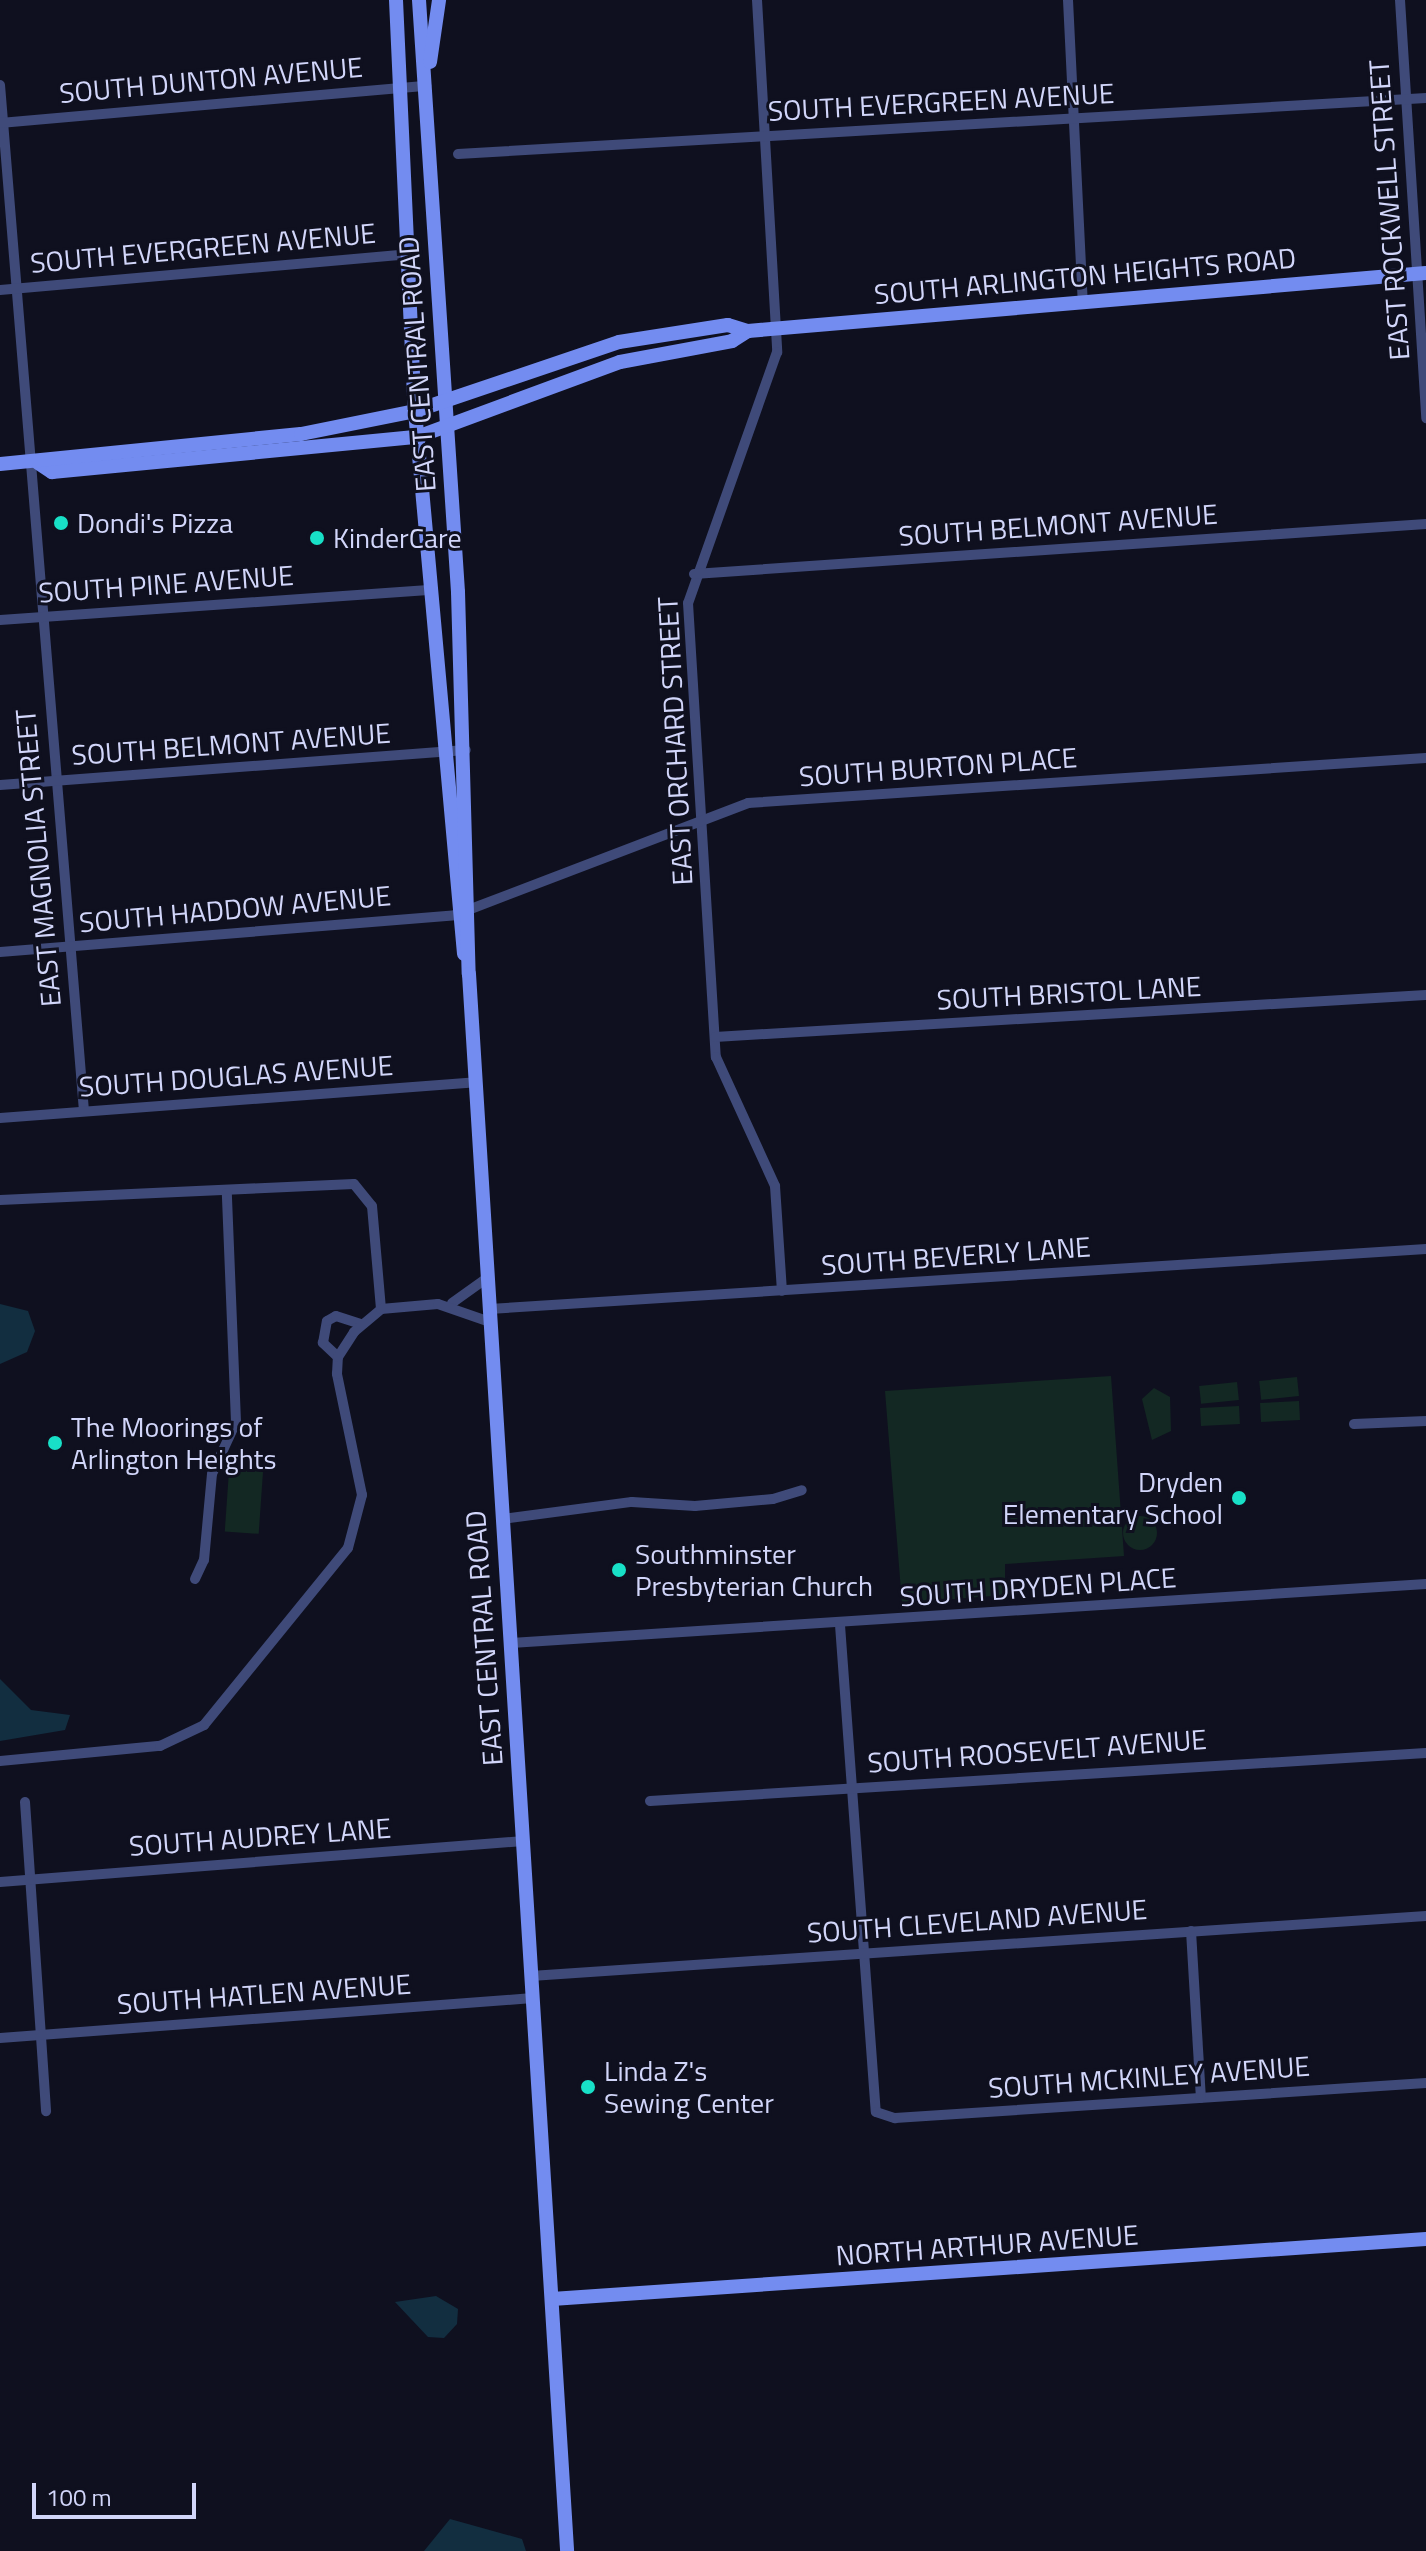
<!DOCTYPE html>
<html>
<head>
<meta charset="utf-8">
<style>
  body { margin:0 }
  #map { position:relative; width:1426px; height:2551px; overflow:hidden; background:#0f101f; font-family:"Titillium Web",sans-serif }
  div>[style] { position:absolute }
  [style*='--x'] { left:calc(var(--x)*1px); top:calc(var(--y)*1px); width:calc(var(--w)*1px); rotate:calc(var(--a)*1deg) }
  .green>* { inset:0; background:#132823; transform-origin:0 0 }
  .round { border-radius:50% }
  .water>* { inset:0; background:#122e40 }
  .street>* { height:10px; margin:-5px; padding:0 5px; transform-origin:5px; border-radius:5px; background:#3f4a79 }
  .secondary>* { height:14px; margin:-7px; padding:0 7px; transform-origin:7px; border-radius:7px; background:#738cf0 }
  .dots>* { width:22px; height:22px; translate:-50% -50%; box-sizing:border-box; border:4px solid #0f101f; border-radius:50% }
  span { translate:-50% -50%; white-space:nowrap; text-align:center; line-height:1.15; -webkit-text-stroke:6px #0f101f; paint-order:stroke }
  .street-label { font-size:28px; color:#d2d6fa }
  .poi-label { font-size:28px; color:#d2d6fa }
  .left { translate:0 -50%; text-align:left }
  .right { translate:-100% -50%; text-align:right }
  .scale { position:absolute; left:32px; top:2483px; width:164px; height:36px; box-sizing:border-box; border:4px solid #d2d6fa; border-top:0; padding-left:10px; font-size:24px; line-height:28px; white-space:nowrap; color:#d2d6fa; -webkit-text-stroke:6px #0f101f; paint-order:stroke }
</style>
</head>
<body>
<div id="map">
  <div class="green">
    <i style="clip-path:polygon(1111px 1376px,1124px 1556px,1005px 1564px,1005px 1595px,902px 1603px,885px 1391px)"></i>
    <i style="left:1297px;top:1377px;width:19px;height:38px;rotate:84deg"></i>
    <i style="left:1237px;top:1382px;width:18px;height:38px;rotate:84deg"></i>
    <i style="clip-path:polygon(1154px 1388px,1170px 1397px,1171px 1431px,1152px 1440px,1142px 1399px)"></i>
    <i style="left:1299px;top:1401px;width:19px;height:39px;rotate:87deg"></i>
    <i style="left:1239px;top:1406px;width:18px;height:39px;rotate:87deg"></i>
    <i style="left:263px;top:1472px;width:62px;height:34px;rotate:94deg"></i>
    <i class="round" style="left:1123px;top:1516px;width:34px;height:34px"></i>
  </div>
  <div class="water">
    <i style="clip-path:polygon(0 1304px,28px 1311px,35px 1331px,27px 1352px,0 1364px)"></i>
    <i style="clip-path:polygon(0 1679px,31px 1710px,70px 1715px,65px 1730px,0 1741px)"></i>
    <i style="clip-path:polygon(436px 2296px,458px 2309px,457px 2324px,444px 2338px,428px 2337px,395px 2302px)"></i>
    <i style="clip-path:polygon(450px 2519px,522px 2539px,526px 2551px,424px 2551px)"></i>
  </div>
  <div class="street">
    <i style="--x:757;--y:0;--w:353;--a:86.7"></i>
    <i style="--x:777;--y:352;--w:266;--a:109.5"></i>
    <i style="--x:688;--y:603;--w:455;--a:86.5"></i>
    <i style="--x:716;--y:1057;--w:142;--a:65.4"></i>
    <i style="--x:775;--y:1186;--w:105;--a:86.2"></i>
    <i style="--x:1068;--y:0;--w:302;--a:87.2"></i>
    <i style="--x:1400;--y:0;--w:419;--a:86.4"></i>
    <i style="--x:0;--y:85;--w:1029;--a:85.32"></i>
    <i style="--x:0;--y:123;--w:428;--a:-5"></i>
    <i style="--x:458;--y:154;--w:970;--a:-3.31"></i>
    <i style="--x:0;--y:290;--w:412;--a:-5"></i>
    <i style="--x:694;--y:574;--w:734;--a:-3.91"></i>
    <i style="--x:0;--y:620;--w:433;--a:-4"></i>
    <i style="--x:0;--y:785;--w:467;--a:-4.3"></i>
    <i style="--x:0;--y:952;--w:457;--a:-4.6"></i>
    <i style="--x:455;--y:915;--w:314;--a:-20.9"></i>
    <i style="--x:748;--y:803;--w:679;--a:-3.8"></i>
    <i style="--x:715;--y:1037;--w:712;--a:-3.38"></i>
    <i style="--x:0;--y:1118;--w:477;--a:-4.3"></i>
    <i style="--x:0;--y:1200;--w:354;--a:-2.6"></i>
    <i style="--x:354;--y:1184;--w:28;--a:51"></i>
    <i style="--x:372;--y:1206;--w:103;--a:85"></i>
    <i style="--x:452;--y:1303;--w:43;--a:-35.5"></i>
    <i style="--x:489;--y:1309;--w:939;--a:-3.66"></i>
    <i style="--x:338;--y:1357;--w:21;--a:-137"></i>
    <i style="--x:323;--y:1343;--w:22;--a:-80"></i>
    <i style="--x:327;--y:1321;--w:10;--a:-29"></i>
    <i style="--x:336;--y:1316;--w:26;--a:18"></i>
    <i style="--x:1354;--y:1424;--w:72;--a:-2.4"></i>
    <i style="--x:502;--y:1519;--w:131;--a:-7.5"></i>
    <i style="--x:632;--y:1502;--w:63;--a:3.6"></i>
    <i style="--x:695;--y:1506;--w:78;--a:-5.1"></i>
    <i style="--x:773;--y:1499;--w:30;--a:-17"></i>
    <i style="--x:195;--y:1579;--w:21;--a:-65"></i>
    <i style="--x:204;--y:1560;--w:86;--a:-84.7"></i>
    <i style="--x:212;--y:1474;--w:57;--a:-65.2"></i>
    <i style="--x:236;--y:1422;--w:229;--a:-92.3"></i>
    <i style="--x:840;--y:1625;--w:488;--a:85.8"></i>
    <i style="--x:876;--y:2112;--w:20;--a:18"></i>
    <i style="--x:895;--y:2118;--w:532;--a:-3.77"></i>
    <i style="--x:511;--y:1643;--w:917;--a:-3.69"></i>
    <i style="--x:0;--y:1761;--w:161;--a:-5.4"></i>
    <i style="--x:160;--y:1746;--w:49;--a:-25.5"></i>
    <i style="--x:204;--y:1725;--w:228;--a:-50.9"></i>
    <i style="--x:348;--y:1548;--w:55;--a:-75.2"></i>
    <i style="--x:362;--y:1495;--w:124;--a:-101.7"></i>
    <i style="--x:337;--y:1374;--w:17;--a:-87"></i>
    <i style="--x:338;--y:1357;--w:30;--a:-57"></i>
    <i style="--x:354;--y:1332;--w:35;--a:-40"></i>
    <i style="--x:381;--y:1309;--w:57;--a:-5"></i>
    <i style="--x:438;--y:1304;--w:55;--a:19.1"></i>
    <i style="--x:650;--y:1801;--w:777;--a:-3.54"></i>
    <i style="--x:25;--y:1802;--w:310;--a:86.1"></i>
    <i style="--x:0;--y:1882;--w:525;--a:-4.48"></i>
    <i style="--x:1191;--y:1931;--w:167;--a:86.6"></i>
    <i style="--x:531;--y:1976;--w:897;--a:-3.84"></i>
    <i style="--x:0;--y:2038;--w:534;--a:-4.29"></i>
  </div>
  <div class="secondary">
    <i style="--x:396;--y:0;--w:411;--a:87.4"></i>
    <i style="--x:415;--y:411;--w:545;--a:84.84"></i>
    <i style="--x:419;--y:0;--w:593;--a:86.23"></i>
    <i style="--x:458;--y:592;--w:382;--a:88.4"></i>
    <i style="--x:469;--y:974;--w:1580;--a:86.44"></i>
    <i style="--x:430;--y:62;--w:63;--a:-81.7"></i>
    <i style="--x:38;--y:463;--w:17;--a:33"></i>
    <i style="--x:52;--y:472;--w:367;--a:-5.5"></i>
    <i style="--x:417;--y:437;--w:216;--a:-20.3"></i>
    <i style="--x:620;--y:362;--w:114;--a:-10.6"></i>
    <i style="--x:732;--y:341;--w:19;--a:-32"></i>
    <i style="--x:748;--y:331;--w:680;--a:-4.89"></i>
    <i style="--x:0;--y:464;--w:302;--a:-5.7"></i>
    <i style="--x:301;--y:434;--w:116;--a:-11.4"></i>
    <i style="--x:415;--y:411;--w:215;--a:-18.7"></i>
    <i style="--x:619;--y:342;--w:110;--a:-8.9"></i>
    <i style="--x:728;--y:325;--w:21;--a:17"></i>
    <i style="--x:552;--y:2299;--w:876;--a:-3.93"></i>
  </div>
  <div class="dots">
    <i style="left:61px;top:523px;background:#18e0c7"></i>
    <i style="left:317px;top:538px;background:#18e0c7"></i>
    <i style="left:55px;top:1443px;background:#18e0c7"></i>
    <i style="left:1239px;top:1498px;background:#18e0c7"></i>
    <i style="left:619px;top:1570px;background:#18e0c7"></i>
    <i style="left:588px;top:2087px;background:#18e0c7"></i>
  </div>
  <div class="street-label">
    <span style="left:211px;top:80px;rotate:-5deg">SOUTH DUNTON AVENUE</span>
    <span style="left:941px;top:102px;rotate:-3deg">SOUTH EVERGREEN AVENUE</span>
    <span style="left:1389px;top:210px;rotate:-94deg">EAST ROCKWELL STREET</span>
    <span style="left:203px;top:248px;rotate:-5deg">SOUTH EVERGREEN AVENUE</span>
    <span style="left:1085px;top:276px;rotate:-5deg">SOUTH ARLINGTON HEIGHTS ROAD</span>
    <span style="left:417px;top:364px;rotate:-94deg">EAST CENTRAL ROAD</span>
    <span style="left:1058px;top:525px;rotate:-4deg">SOUTH BELMONT AVENUE</span>
    <span style="left:166px;top:584px;rotate:-4deg">SOUTH PINE AVENUE</span>
    <span style="left:675px;top:741px;rotate:-93deg">EAST ORCHARD STREET</span>
    <span style="left:231px;top:744px;rotate:-4deg">SOUTH BELMONT AVENUE</span>
    <span style="left:938px;top:767px;rotate:-4deg">SOUTH BURTON PLACE</span>
    <span style="left:38px;top:858px;rotate:-95deg">EAST MAGNOLIA STREET</span>
    <span style="left:235px;top:909px;rotate:-5deg">SOUTH HADDOW AVENUE</span>
    <span style="left:1069px;top:993px;rotate:-3deg">SOUTH BRISTOL LANE</span>
    <span style="left:236px;top:1076px;rotate:-4deg">SOUTH DOUGLAS AVENUE</span>
    <span style="left:956px;top:1256px;rotate:-4deg">SOUTH BEVERLY LANE</span>
    <span style="left:1038px;top:1587px;rotate:-4deg">SOUTH DRYDEN PLACE</span>
    <span style="left:484px;top:1638px;rotate:-94deg">EAST CENTRAL ROAD</span>
    <span style="left:1037px;top:1751px;rotate:-4deg">SOUTH ROOSEVELT AVENUE</span>
    <span style="left:260px;top:1837px;rotate:-4deg">SOUTH AUDREY LANE</span>
    <span style="left:977px;top:1921px;rotate:-4deg">SOUTH CLEVELAND AVENUE</span>
    <span style="left:264px;top:1994px;rotate:-4deg">SOUTH HATLEN AVENUE</span>
    <span style="left:1149px;top:2077px;rotate:-4deg">SOUTH MCKINLEY AVENUE</span>
    <span style="left:987px;top:2245px;rotate:-4deg">NORTH ARTHUR AVENUE</span>
  </div>
  <div class="poi-label">
    <span class="left" style="left:77px;top:523px">Dondi's Pizza</span>
    <span class="left" style="left:333px;top:538px">KinderCare</span>
    <span class="left" style="left:71px;top:1443px">The Moorings of<br>Arlington Heights</span>
    <span class="right" style="left:1223px;top:1498px">Dryden<br>Elementary School</span>
    <span class="left" style="left:635px;top:1570px">Southminster<br>Presbyterian Church</span>
    <span class="left" style="left:604px;top:2087px">Linda Z's<br>Sewing Center</span>
  </div>
  <div class="scale">100 m</div>
</div>
</body>
</html>
